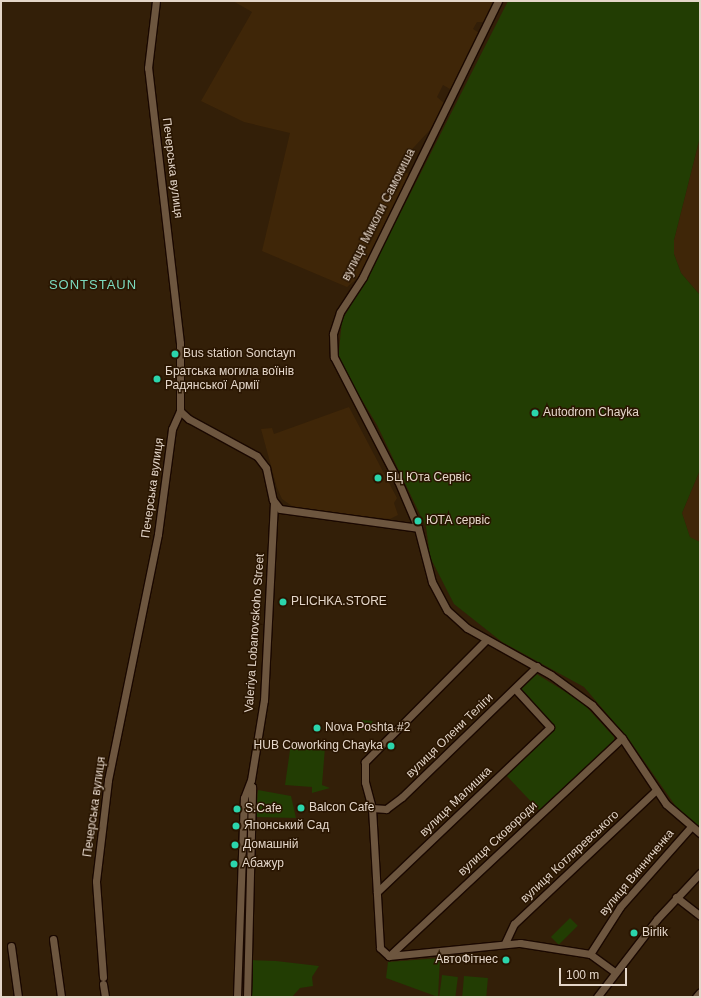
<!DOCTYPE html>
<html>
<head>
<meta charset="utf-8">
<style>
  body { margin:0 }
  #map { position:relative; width:701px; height:998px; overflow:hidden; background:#331f08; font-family:Helvetica,sans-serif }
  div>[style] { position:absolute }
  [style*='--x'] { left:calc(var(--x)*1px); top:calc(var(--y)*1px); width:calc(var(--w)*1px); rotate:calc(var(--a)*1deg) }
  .built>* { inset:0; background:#3f2608 }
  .green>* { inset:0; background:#223d03; transform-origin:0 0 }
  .roads { filter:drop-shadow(1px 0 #1a0800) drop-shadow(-1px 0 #1a0800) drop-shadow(0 1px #1a0800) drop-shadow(0 -1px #1a0800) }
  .minor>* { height:7px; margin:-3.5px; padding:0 3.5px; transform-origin:3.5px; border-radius:3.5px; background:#6d563f }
  .dots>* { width:11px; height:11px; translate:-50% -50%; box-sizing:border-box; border:2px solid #291501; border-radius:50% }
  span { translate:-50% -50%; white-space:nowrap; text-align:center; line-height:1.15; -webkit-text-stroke:3px #291501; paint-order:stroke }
  .street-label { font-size:12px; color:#e4d6c9 }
  .poi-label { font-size:12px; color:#e4d6c9 }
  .left { translate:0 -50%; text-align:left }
  .right { translate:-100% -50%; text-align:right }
  .neighbourhood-label { font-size:13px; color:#7cdabd; letter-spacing:1px }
  .frame { position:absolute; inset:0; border:2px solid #e4d6c9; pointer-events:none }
  .scale { position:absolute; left:559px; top:968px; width:68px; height:18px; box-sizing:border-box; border:2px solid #e4d6c9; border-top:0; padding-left:5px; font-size:12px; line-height:14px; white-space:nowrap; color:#e4d6c9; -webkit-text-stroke:3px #291501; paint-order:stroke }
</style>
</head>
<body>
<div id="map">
  <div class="built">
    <i style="clip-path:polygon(233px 1px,495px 1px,486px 22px,477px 22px,473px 29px,481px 34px,454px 86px,450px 89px,443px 85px,437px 97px,444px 103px,430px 130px,401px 161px,404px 163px,401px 170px,411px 175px,360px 276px,347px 287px,262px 251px,290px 133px,244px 122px,201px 101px,252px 12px)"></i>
    <i style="clip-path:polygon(700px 137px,700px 295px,681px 273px,674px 254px,674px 240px)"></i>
    <i style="clip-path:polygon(349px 407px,397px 498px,394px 503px,398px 515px,390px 519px,296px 509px,282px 499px,277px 488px,261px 429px,272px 428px,274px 434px)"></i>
    <i style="clip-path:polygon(700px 470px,700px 542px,690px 538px,682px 513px)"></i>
  </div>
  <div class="green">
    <i style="clip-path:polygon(508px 1px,700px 1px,700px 137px,674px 240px,674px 254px,681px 273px,700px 295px,700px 470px,682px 513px,690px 537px,700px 542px,700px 828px,684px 818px,630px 741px,584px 687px,502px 642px,454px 604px,430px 557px,426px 527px,377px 425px,338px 360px,342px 320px,372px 269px)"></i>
    <i style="clip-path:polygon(535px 673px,582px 702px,614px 737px,614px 741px,540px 811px,505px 774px,553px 727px,519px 690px)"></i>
    <i style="clip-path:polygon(362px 720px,373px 721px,367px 730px,361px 730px)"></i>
    <i style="clip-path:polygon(291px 743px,325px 747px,322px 785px,330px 788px,312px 793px,312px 787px,285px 785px)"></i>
    <i style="clip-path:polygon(258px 790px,291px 796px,296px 818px,256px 817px)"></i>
    <i style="left:570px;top:918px;width:11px;height:27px;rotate:45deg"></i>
    <i style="clip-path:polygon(440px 958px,438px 997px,386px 978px,388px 962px)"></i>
    <i style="clip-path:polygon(250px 960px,276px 961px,319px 966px,312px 977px,313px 986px,300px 988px,292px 997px,249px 997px)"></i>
    <i style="left:442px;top:975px;width:16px;height:22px;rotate:7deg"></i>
    <i style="left:464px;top:976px;width:24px;height:21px;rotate:5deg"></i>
  </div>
  <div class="roads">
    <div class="minor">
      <i style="--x:498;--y:1;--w:307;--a:116.1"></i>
      <i style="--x:363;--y:277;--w:42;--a:123.3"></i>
      <i style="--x:340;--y:312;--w:23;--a:108"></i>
      <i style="--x:333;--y:334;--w:23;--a:88"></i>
      <i style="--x:334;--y:357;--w:140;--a:62.7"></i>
      <i style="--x:398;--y:481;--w:51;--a:66.9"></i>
      <i style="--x:418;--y:528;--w:56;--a:75.5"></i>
      <i style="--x:432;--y:582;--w:32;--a:62"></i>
      <i style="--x:447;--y:610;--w:27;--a:42"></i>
      <i style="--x:467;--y:628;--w:96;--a:29.2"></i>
      <i style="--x:551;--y:675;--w:51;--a:36.2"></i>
      <i style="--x:592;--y:705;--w:45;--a:47.7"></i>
      <i style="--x:622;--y:738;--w:79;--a:56.3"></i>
      <i style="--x:666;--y:804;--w:45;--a:40.5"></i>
      <i style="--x:180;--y:411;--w:12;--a:42"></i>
      <i style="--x:189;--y:419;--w:77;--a:28.6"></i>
      <i style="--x:257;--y:456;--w:15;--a:53"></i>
      <i style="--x:266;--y:468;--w:33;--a:78"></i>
      <i style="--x:273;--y:500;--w:11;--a:52"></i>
      <i style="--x:280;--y:509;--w:139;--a:7.8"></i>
      <i style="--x:486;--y:640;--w:172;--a:134.8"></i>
      <i style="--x:365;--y:762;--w:20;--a:90"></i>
      <i style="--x:365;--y:782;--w:27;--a:75"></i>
      <i style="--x:372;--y:808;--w:140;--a:86.7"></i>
      <i style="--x:380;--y:948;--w:12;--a:42"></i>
      <i style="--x:389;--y:956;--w:132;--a:-5.7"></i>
      <i style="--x:520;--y:943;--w:71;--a:8.9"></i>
      <i style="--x:590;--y:954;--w:31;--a:36"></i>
      <i style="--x:372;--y:808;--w:14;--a:4"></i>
      <i style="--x:386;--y:809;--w:20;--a:-37"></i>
      <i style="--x:402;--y:797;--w:188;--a:-44.1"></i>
      <i style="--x:377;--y:892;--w:239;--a:-43.6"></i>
      <i style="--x:550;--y:727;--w:52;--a:-132.6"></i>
      <i style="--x:676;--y:897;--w:31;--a:38"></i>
      <i style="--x:53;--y:939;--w:59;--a:82.1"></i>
      <i style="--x:505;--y:943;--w:21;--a:-65"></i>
      <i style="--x:514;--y:924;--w:195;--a:-43.3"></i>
      <i style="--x:11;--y:946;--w:51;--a:82.2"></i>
      <i style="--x:590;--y:954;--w:56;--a:-57.4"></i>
      <i style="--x:620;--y:907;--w:106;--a:-48.5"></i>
      <i style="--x:389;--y:956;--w:319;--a:-43.1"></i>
      <i style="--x:103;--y:977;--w:96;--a:-94.2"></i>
      <i style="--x:96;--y:881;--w:102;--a:-83.2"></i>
      <i style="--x:108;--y:780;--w:251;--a:-78.5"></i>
      <i style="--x:158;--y:534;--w:106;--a:-82.4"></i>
      <i style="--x:172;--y:429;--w:20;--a:-66"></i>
      <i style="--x:180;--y:411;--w:68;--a:-90"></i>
      <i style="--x:180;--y:343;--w:277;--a:-96.6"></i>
      <i style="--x:148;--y:68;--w:67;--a:-83.2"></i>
      <i style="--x:103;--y:984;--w:13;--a:81"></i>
      <i style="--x:237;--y:997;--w:199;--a:-88"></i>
      <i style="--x:244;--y:798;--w:19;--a:-69"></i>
      <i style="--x:251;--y:780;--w:81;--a:-80.8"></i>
      <i style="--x:264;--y:700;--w:197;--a:-87.1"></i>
      <i style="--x:247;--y:997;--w:210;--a:-88.6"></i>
      <i style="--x:252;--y:787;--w:3;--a:180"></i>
      <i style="--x:597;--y:997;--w:98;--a:-52.4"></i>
      <i style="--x:657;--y:919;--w:63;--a:-46.9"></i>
      <i style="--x:696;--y:997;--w:6;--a:-51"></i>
    </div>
  </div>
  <div class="dots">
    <i style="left:175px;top:354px;background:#2bd5ac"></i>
    <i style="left:157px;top:379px;background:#2bd5ac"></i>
    <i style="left:535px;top:413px;background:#2bd5ac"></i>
    <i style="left:378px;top:478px;background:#2bd5ac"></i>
    <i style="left:418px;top:521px;background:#2bd5ac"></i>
    <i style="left:283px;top:602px;background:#2bd5ac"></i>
    <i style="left:317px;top:728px;background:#2bd5ac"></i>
    <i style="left:391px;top:746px;background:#2bd5ac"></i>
    <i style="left:301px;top:808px;background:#2bd5ac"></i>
    <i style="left:237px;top:809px;background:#2bd5ac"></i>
    <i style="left:236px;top:826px;background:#2bd5ac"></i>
    <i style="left:235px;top:845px;background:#2bd5ac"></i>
    <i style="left:234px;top:864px;background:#2bd5ac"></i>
    <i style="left:634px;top:933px;background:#2bd5ac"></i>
    <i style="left:506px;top:960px;background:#2bd5ac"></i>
  </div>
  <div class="street-label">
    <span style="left:172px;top:168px;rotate:83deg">Печерська вулиця</span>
    <span style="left:379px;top:215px;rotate:-63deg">вулиця Миколи Самокиша</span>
    <span style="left:153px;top:488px;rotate:-82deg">Печерська вулиця</span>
    <span style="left:255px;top:633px;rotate:-86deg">Valeriya Lobanovskoho Street</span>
    <span style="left:450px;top:736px;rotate:-44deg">вулиця Олени Теліги</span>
    <span style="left:456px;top:802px;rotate:-44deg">вулиця Малишка</span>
    <span style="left:95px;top:807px;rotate:-82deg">Печерська вулиця</span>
    <span style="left:498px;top:839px;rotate:-43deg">вулиця Сковороди</span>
    <span style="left:570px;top:857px;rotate:-43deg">вулиця Котляревського</span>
    <span style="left:637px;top:873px;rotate:-50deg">вулиця Винниченка</span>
  </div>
  <div class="poi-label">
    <span class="left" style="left:183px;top:354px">Bus station Sonctayn</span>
    <span class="left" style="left:165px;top:379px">Братська могила воїнів<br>Радянської Армії</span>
    <span class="left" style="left:543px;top:413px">Autodrom Chayka</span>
    <span class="left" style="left:386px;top:478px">БЦ Юта Сервіс</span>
    <span class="left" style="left:426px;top:521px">ЮТА сервіс</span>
    <span class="left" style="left:291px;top:602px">PLICHKA.STORE</span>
    <span class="left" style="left:325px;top:728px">Nova Poshta #2</span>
    <span class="right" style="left:383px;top:746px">HUB Coworking Chayka</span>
    <span class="left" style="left:309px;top:808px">Balcon Cafe</span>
    <span class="left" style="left:245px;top:809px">S.Cafe</span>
    <span class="left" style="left:244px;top:826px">Японський Сад</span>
    <span class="left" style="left:243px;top:845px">Домашній</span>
    <span class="left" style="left:242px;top:864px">Абажур</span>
    <span class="left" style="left:642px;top:933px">Birlik</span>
    <span class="right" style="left:498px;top:960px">АвтоФітнес</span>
  </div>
  <div class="neighbourhood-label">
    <span style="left:93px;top:285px">SONTSTAUN</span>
  </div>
  <div class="frame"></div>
  <div class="scale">100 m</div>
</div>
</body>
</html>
